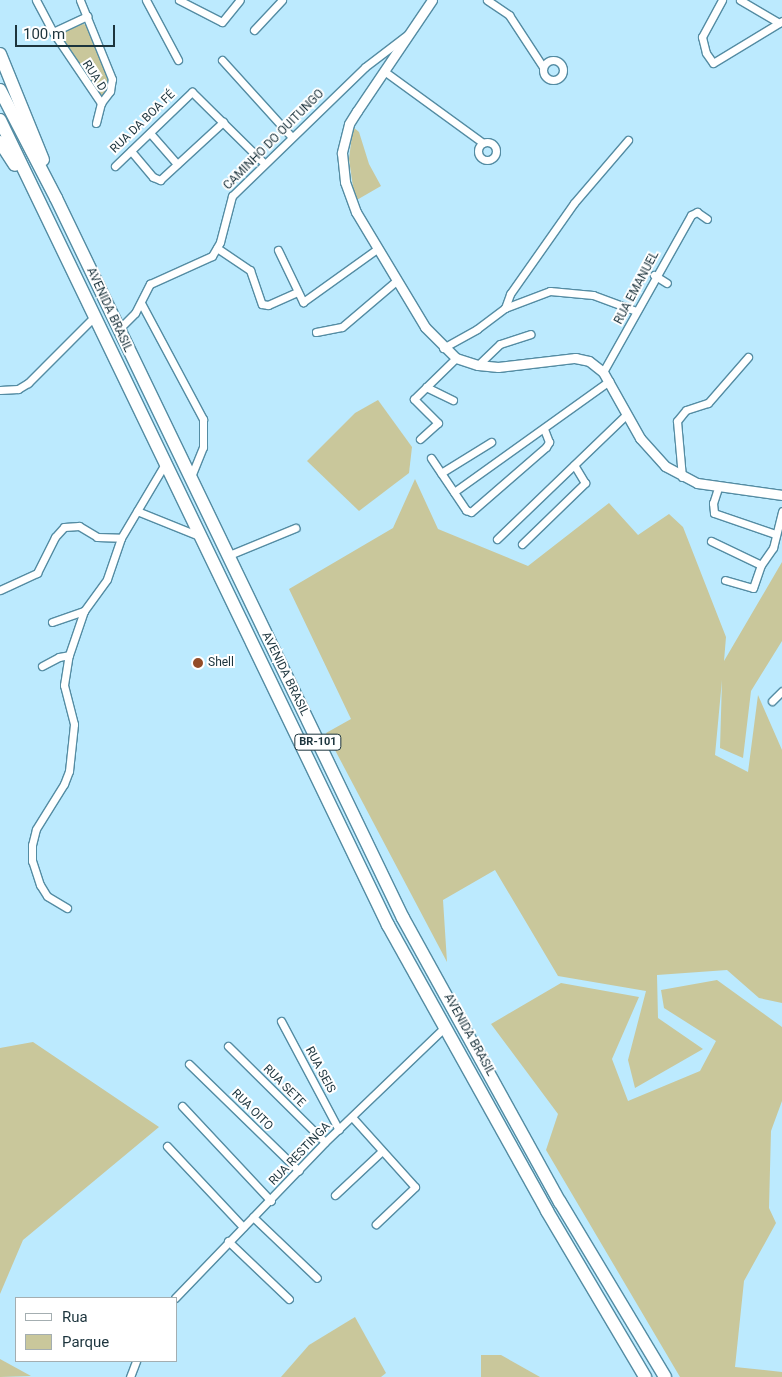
<!DOCTYPE html>
<html>
<head>
<meta charset="utf-8">
<style>
  body { margin:0 }
  #map { position:relative; width:782px; height:1377px; overflow:hidden; background:#bceafe; font-family:Roboto,sans-serif }
  div>[style] { position:absolute }
  [style*='--x'] { left:calc(var(--x)*1px); top:calc(var(--y)*1px); width:calc(var(--w)*1px); rotate:calc(var(--a)*1deg) }
  .green>* { inset:0; background:#c9c79b }
  .roads { filter:drop-shadow(1px 0 #548ca3) drop-shadow(-1px 0 #548ca3) drop-shadow(0 1px #548ca3) drop-shadow(0 -1px #548ca3) }
  .minor>* { height:7px; margin:-3.5px; padding:0 3.5px; transform-origin:3.5px; border-radius:3.5px; background:#fff }
  .minor>.ring { margin:-3.5px; padding:0; box-sizing:content-box; background:none; border:7px solid #fff; border-radius:50% }
  .tertiary>* { height:9px; margin:-4.5px; padding:0 4.5px; transform-origin:4.5px; border-radius:4.5px; background:#fff }
  .motorway>* { height:12px; margin:-6px; padding:0 6px; transform-origin:6px; border-radius:6px; background:#fff }
  .dots>* { width:14px; height:14px; translate:-50% -50%; box-sizing:border-box; border:2px solid #fff; border-radius:50% }
  span { translate:-50% -50%; white-space:nowrap; text-align:center; line-height:1.15; -webkit-text-stroke:4px #fff; paint-order:stroke }
  .shield-label span { padding:1px 4px; background:#fff; border:1px solid; border-radius:4px; -webkit-text-stroke-width:0 }
  .shield-label { font-size:11px; color:#1c343d; font-weight:700 }
  .street-label { font-size:12px; color:#1c343d }
  .poi-label { font-size:12px; color:#1c343d }
  .left { translate:0 -50%; text-align:left }
  .legend { position:absolute; left:15px; top:1297px; width:162px; height:65px; box-sizing:border-box; background:#fff; border:1px solid #a4aeb1; margin:0; padding:6px 9px; list-style:none; font-size:15px; color:#1c343d }
  .legend li { display:flex; align-items:center; gap:10px; height:25px }
  .legend b { width:25px; border:1px solid #a4aeb1 }
  .scale { position:absolute; left:15px; top:25px; width:100px; height:22px; box-sizing:border-box; border:2px solid #1c343d; border-top:0; padding-left:6px; font-size:15px; line-height:18px; white-space:nowrap; color:#1c343d; -webkit-text-stroke:4px #fff; paint-order:stroke }
</style>
</head>
<body>
<div id="map">
  <div class="green">
    <i style="clip-path:polygon(83px 24px,87px 25px,110px 83px,104px 96px,99px 98px,59px 34px)"></i>
    <i style="clip-path:polygon(353px 127px,359px 132px,369px 164px,381px 186px,355px 201px,349px 159px)"></i>
    <i style="clip-path:polygon(378px 400px,412px 447px,409px 473px,359px 511px,307px 461px,355px 413px)"></i>
    <i style="clip-path:polygon(415px 479px,438px 529px,528px 566px,609px 503px,638px 535px,669px 514px,683px 527px,726px 637px,724px 661px,782px 562px,782px 641px,751px 691px,743px 758px,720px 748px,722px 680px,715px 755px,748px 772px,758px 695px,782px 750px,782px 1003px,759px 998px,727px 970px,657px 975px,658px 1018px,703px 1049px,635px 1088px,628px 1060px,646px 991px,558px 976px,495px 870px,443px 900px,447px 962px,326px 733px,351px 719px,289px 589px,393px 528px)"></i>
    <i style="clip-path:polygon(717px 980px,782px 1027px,782px 1101px,771px 1131px,769px 1208px,776px 1223px,744px 1281px,735px 1367px,782px 1372px,782px 1377px,680px 1377px,546px 1150px,558px 1114px,491px 1024px,561px 983px,639px 997px,612px 1059px,628px 1101px,700px 1071px,716px 1041px,664px 1008px,661px 990px)"></i>
    <i style="clip-path:polygon(33px 1042px,159px 1127px,23px 1240px,0 1294px,0 1048px)"></i>
    <i style="clip-path:polygon(355px 1317px,386px 1373px,381px 1377px,281px 1377px,309px 1345px)"></i>
    <i style="clip-path:polygon(481px 1355px,501px 1355px,540px 1377px,481px 1377px)"></i>
    <i style="clip-path:polygon(0 1359px,31px 1376px,0 1377px)"></i>
  </div>
  <div class="roads">
    <div class="minor">
      <i style="--x:36;--y:0;--w:36;--a:62"></i>
      <i style="--x:53;--y:32;--w:86;--a:55.9"></i>
      <i style="--x:101;--y:103;--w:15;--a:-53"></i>
      <i style="--x:110;--y:91;--w:12;--a:-81"></i>
      <i style="--x:112;--y:79;--w:85;--a:-112.1"></i>
      <i style="--x:146;--y:0;--w:68;--a:61.9"></i>
      <i style="--x:179;--y:0;--w:48;--a:27.1"></i>
      <i style="--x:222;--y:22;--w:28;--a:-51"></i>
      <i style="--x:487;--y:0;--w:27;--a:34"></i>
      <i style="--x:509;--y:15;--w:62;--a:56.8"></i>
      <i style="--x:722;--y:0;--w:42;--a:118.4"></i>
      <i style="--x:702;--y:37;--w:16;--a:76"></i>
      <i style="--x:706;--y:53;--w:12;--a:55"></i>
      <i style="--x:713;--y:63;--w:81;--a:-31.3"></i>
      <i style="--x:740;--y:0;--w:45;--a:30.5"></i>
      <i style="--x:254;--y:30;--w:41;--a:-47"></i>
      <i style="--x:53;--y:32;--w:38;--a:-25"></i>
      <i class="ring" style="left:543px;top:60px;width:13px;height:13px"></i>
      <i style="--x:222;--y:60;--w:103;--a:47.8"></i>
      <i style="--x:384;--y:71;--w:122;--a:36"></i>
      <i style="--x:96;--y:123;--w:21;--a:-76"></i>
      <i style="--x:150;--y:133;--w:41;--a:48.9"></i>
      <i class="ring" style="left:478px;top:142px;width:11px;height:11px"></i>
      <i style="--x:131;--y:151;--w:34;--a:50"></i>
      <i style="--x:153;--y:177;--w:8;--a:23"></i>
      <i style="--x:160;--y:180;--w:86;--a:-42.6"></i>
      <i style="--x:115;--y:166;--w:107;--a:-43.9"></i>
      <i style="--x:192;--y:92;--w:101;--a:44.6"></i>
      <i style="--x:217;--y:248;--w:40;--a:34"></i>
      <i style="--x:250;--y:270;--w:36;--a:71"></i>
      <i style="--x:262;--y:304;--w:6;--a:9"></i>
      <i style="--x:268;--y:305;--w:32;--a:-24"></i>
      <i style="--x:278;--y:250;--w:58;--a:64.3"></i>
      <i style="--x:303;--y:302;--w:91;--a:-35.6"></i>
      <i style="--x:654;--y:275;--w:15;--a:32"></i>
      <i style="--x:141;--y:303;--w:132;--a:61.9"></i>
      <i style="--x:203;--y:419;--w:28;--a:90"></i>
      <i style="--x:203;--y:447;--w:32;--a:112"></i>
      <i style="--x:505;--y:308;--w:15;--a:-70"></i>
      <i style="--x:510;--y:294;--w:111;--a:-54.9"></i>
      <i style="--x:574;--y:203;--w:83;--a:-49.4"></i>
      <i style="--x:118;--y:330;--w:24;--a:-45"></i>
      <i style="--x:135;--y:313;--w:33;--a:-63"></i>
      <i style="--x:150;--y:284;--w:68;--a:-24.3"></i>
      <i style="--x:212;--y:256;--w:16;--a:-60"></i>
      <i style="--x:220;--y:242;--w:48;--a:-75.4"></i>
      <i style="--x:232;--y:196;--w:185;--a:-44.1"></i>
      <i style="--x:365;--y:67;--w:53;--a:-37.3"></i>
      <i style="--x:316;--y:332;--w:26;--a:-11"></i>
      <i style="--x:342;--y:327;--w:71;--a:-40.4"></i>
      <i style="--x:443;--y:348;--w:39;--a:-29"></i>
      <i style="--x:477;--y:329;--w:35;--a:-37"></i>
      <i style="--x:505;--y:308;--w:48;--a:-20.7"></i>
      <i style="--x:550;--y:291;--w:43;--a:5.3"></i>
      <i style="--x:593;--y:295;--w:46;--a:20.4"></i>
      <i style="--x:478;--y:365;--w:30;--a:-44"></i>
      <i style="--x:500;--y:344;--w:32;--a:-18"></i>
      <i style="--x:603;--y:372;--w:180;--a:-60.7"></i>
      <i style="--x:691;--y:215;--w:7;--a:-27"></i>
      <i style="--x:697;--y:212;--w:12;--a:35"></i>
      <i style="--x:426;--y:387;--w:30;--a:26"></i>
      <i style="--x:0;--y:390;--w:18;--a:-3"></i>
      <i style="--x:18;--y:389;--w:12;--a:-31"></i>
      <i style="--x:28;--y:383;--w:93;--a:-45"></i>
      <i style="--x:420;--y:439;--w:24;--a:-42"></i>
      <i style="--x:438;--y:423;--w:34;--a:-135"></i>
      <i style="--x:414;--y:399;--w:59;--a:-44.3"></i>
      <i style="--x:431;--y:458;--w:63;--a:56.1"></i>
      <i style="--x:466;--y:510;--w:5;--a:22"></i>
      <i style="--x:471;--y:512;--w:99;--a:-40.9"></i>
      <i style="--x:546;--y:447;--w:6;--a:-59"></i>
      <i style="--x:549;--y:442;--w:14;--a:-111"></i>
      <i style="--x:441;--y:473;--w:59;--a:-31.8"></i>
      <i style="--x:682;--y:477;--w:56;--a:-95.1"></i>
      <i style="--x:677;--y:421;--w:14;--a:-51"></i>
      <i style="--x:686;--y:410;--w:23;--a:-18"></i>
      <i style="--x:708;--y:403;--w:61;--a:-49"></i>
      <i style="--x:718;--y:488;--w:16;--a:108"></i>
      <i style="--x:713;--y:503;--w:10;--a:84"></i>
      <i style="--x:714;--y:513;--w:65;--a:19"></i>
      <i style="--x:454;--y:492;--w:191;--a:-35.6"></i>
      <i style="--x:137;--y:511;--w:67;--a:22"></i>
      <i style="--x:497;--y:539;--w:179;--a:-43.9"></i>
      <i style="--x:711;--y:541;--w:55;--a:25.6"></i>
      <i style="--x:522;--y:544;--w:88;--a:-44.1"></i>
      <i style="--x:585;--y:483;--w:21;--a:-121"></i>
      <i style="--x:227;--y:556;--w:74;--a:-22.4"></i>
      <i style="--x:725;--y:580;--w:29;--a:16"></i>
      <i style="--x:753;--y:588;--w:24;--a:-71"></i>
      <i style="--x:761;--y:565;--w:21;--a:-55"></i>
      <i style="--x:773;--y:548;--w:38;--a:-76"></i>
      <i style="--x:0;--y:590;--w:41;--a:-24.7"></i>
      <i style="--x:37;--y:573;--w:40;--a:-63.4"></i>
      <i style="--x:55;--y:537;--w:13;--a:-48"></i>
      <i style="--x:64;--y:527;--w:15;--a:-4"></i>
      <i style="--x:79;--y:526;--w:21;--a:31"></i>
      <i style="--x:97;--y:537;--w:24;--a:2"></i>
      <i style="--x:52;--y:622;--w:34;--a:-19"></i>
      <i style="--x:42;--y:666;--w:19;--a:-28"></i>
      <i style="--x:59;--y:657;--w:10;--a:-11"></i>
      <i style="--x:772;--y:701;--w:14;--a:-45"></i>
      <i style="--x:67;--y:908;--w:23;--a:-149"></i>
      <i style="--x:47;--y:896;--w:13;--a:-122"></i>
      <i style="--x:40;--y:885;--w:25;--a:-108"></i>
      <i style="--x:32;--y:861;--w:16;--a:-90"></i>
      <i style="--x:32;--y:845;--w:16;--a:-76"></i>
      <i style="--x:36;--y:829;--w:53;--a:-58.1"></i>
      <i style="--x:64;--y:784;--w:14;--a:-69"></i>
      <i style="--x:69;--y:771;--w:47;--a:-83.9"></i>
      <i style="--x:74;--y:724;--w:40;--a:-104.4"></i>
      <i style="--x:64;--y:685;--w:30;--a:-81"></i>
      <i style="--x:69;--y:655;--w:46;--a:-71.2"></i>
      <i style="--x:84;--y:611;--w:39;--a:-54"></i>
      <i style="--x:107;--y:579;--w:43;--a:-71.1"></i>
      <i style="--x:121;--y:538;--w:86;--a:-59.3"></i>
      <i style="--x:281;--y:1021;--w:123;--a:62"></i>
      <i style="--x:228;--y:1046;--w:136;--a:44.7"></i>
      <i style="--x:189;--y:1064;--w:153;--a:44.2"></i>
      <i style="--x:182;--y:1106;--w:130;--a:46.9"></i>
      <i style="--x:352;--y:1117;--w:94;--a:48"></i>
      <i style="--x:415;--y:1187;--w:54;--a:136.5"></i>
      <i style="--x:167;--y:1146;--w:111;--a:46.8"></i>
      <i style="--x:335;--y:1195;--w:64;--a:-43.1"></i>
      <i style="--x:253;--y:1217;--w:88;--a:43.6"></i>
      <i style="--x:228;--y:1241;--w:84;--a:43.6"></i>
      <i style="--x:175;--y:1298;--w:216;--a:-46.1"></i>
      <i style="--x:325;--y:1142;--w:166;--a:-43.8"></i>
      <i style="--x:130;--y:1377;--w:17;--a:-69"></i>
    </div>
    <div class="tertiary">
      <i style="--x:432;--y:0;--w:134;--a:124"></i>
      <i style="--x:357;--y:111;--w:15;--a:122"></i>
      <i style="--x:349;--y:124;--w:30;--a:104"></i>
      <i style="--x:342;--y:153;--w:29;--a:84"></i>
      <i style="--x:345;--y:182;--w:32;--a:70"></i>
      <i style="--x:356;--y:212;--w:134;--a:59"></i>
      <i style="--x:425;--y:327;--w:44;--a:45"></i>
      <i style="--x:456;--y:358;--w:23;--a:18"></i>
      <i style="--x:478;--y:365;--w:20;--a:6"></i>
      <i style="--x:498;--y:367;--w:78;--a:-6.7"></i>
      <i style="--x:575;--y:358;--w:14;--a:12"></i>
      <i style="--x:589;--y:361;--w:18;--a:38"></i>
      <i style="--x:603;--y:372;--w:76;--a:60.7"></i>
      <i style="--x:640;--y:438;--w:38;--a:48"></i>
      <i style="--x:665;--y:466;--w:36;--a:28"></i>
      <i style="--x:697;--y:483;--w:86;--a:8"></i>
    </div>
    <div class="motorway">
      <i style="--x:0;--y:54;--w:114;--a:67.9"></i>
      <i style="--x:0;--y:90;--w:122;--a:62.6"></i>
      <i style="--x:56;--y:198;--w:799;--a:64.27"></i>
      <i style="--x:403;--y:918;--w:325;--a:61.1"></i>
      <i style="--x:560;--y:1202;--w:204;--a:59"></i>
      <i style="--x:0;--y:120;--w:894;--a:64.27"></i>
      <i style="--x:388;--y:925;--w:327;--a:60.9"></i>
      <i style="--x:547;--y:1211;--w:193;--a:59.4"></i>
      <i style="--x:0;--y:142;--w:27;--a:57"></i>
    </div>
  </div>
  <div class="dots">
    <i style="left:198px;top:663px;background:#934c28"></i>
  </div>
  <div class="shield-label">
    <span style="left:318px;top:742px">BR-101</span>
  </div>
  <div class="street-label">
    <span style="left:94px;top:76px;rotate:57deg">RUA D</span>
    <span style="left:143px;top:122px;rotate:-44deg">RUA DA BOA FÉ</span>
    <span style="left:274px;top:140px;rotate:-45deg">CAMINHO DO OUITUNGO</span>
    <span style="left:637px;top:288px;rotate:-62deg">RUA EMANUEL</span>
    <span style="left:109px;top:310px;rotate:65deg">AVENIDA BRASIL</span>
    <span style="left:285px;top:674px;rotate:64deg">AVENIDA BRASIL</span>
    <span style="left:469px;top:1035px;rotate:61deg">AVENIDA BRASIL</span>
    <span style="left:320px;top:1070px;rotate:62deg">RUA SEIS</span>
    <span style="left:284px;top:1086px;rotate:45deg">RUA SETE</span>
    <span style="left:252px;top:1110px;rotate:45deg">RUA OITO</span>
    <span style="left:300px;top:1154px;rotate:-46deg">RUA RESTINGA</span>
  </div>
  <div class="poi-label">
    <span class="left" style="left:208px;top:663px">Shell</span>
  </div>
  <ul class="legend">
  <li><b style="height:6px;background:#fff"></b>Rua</li>
  <li><b style="height:14px;background:#c9c79b"></b>Parque</li>
  </ul>
  <div class="scale">100 m</div>
</div>
</body>
</html>
